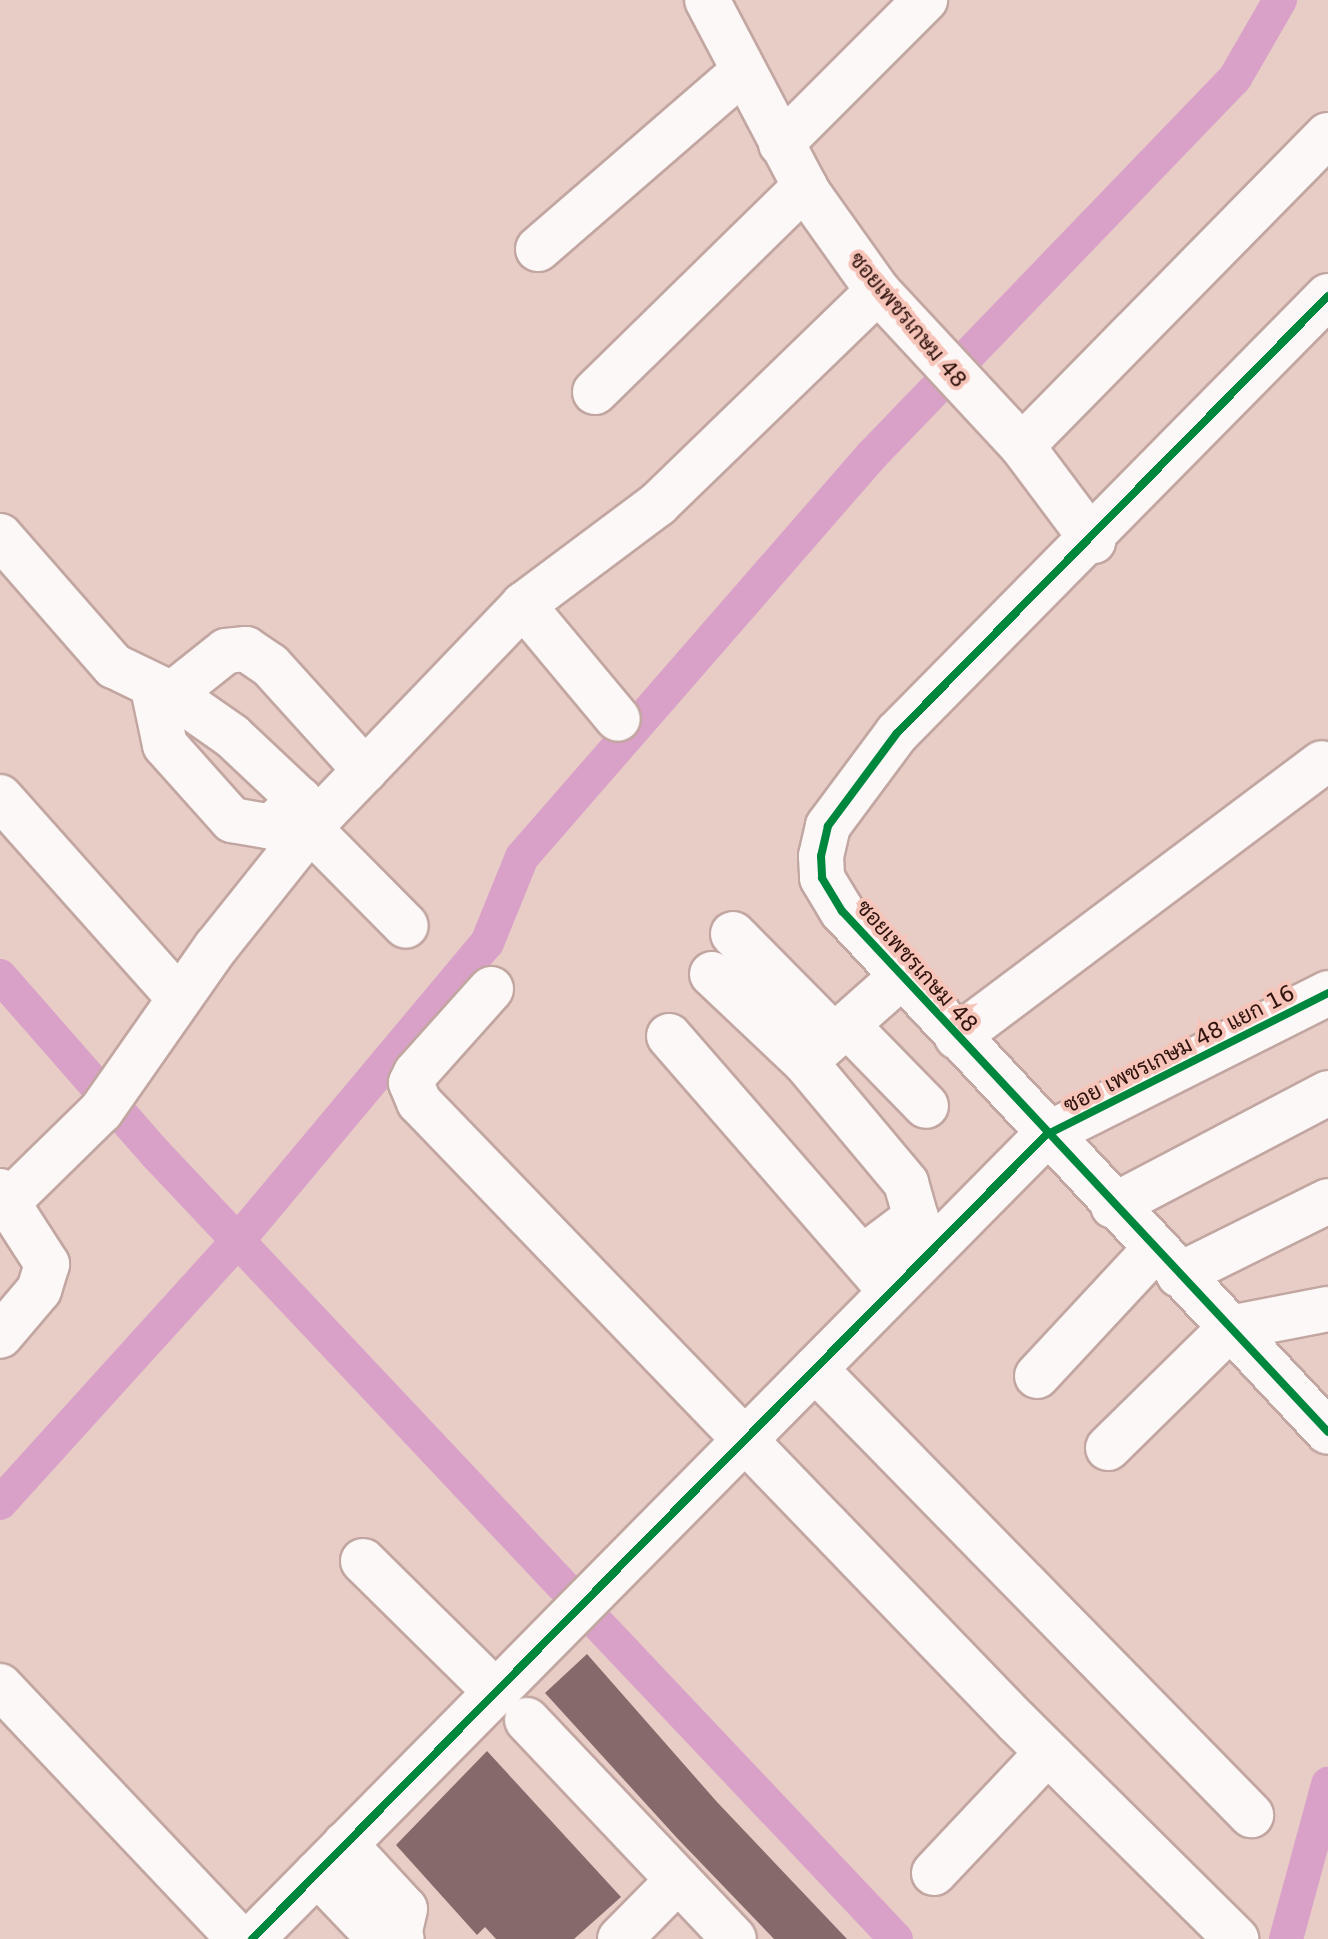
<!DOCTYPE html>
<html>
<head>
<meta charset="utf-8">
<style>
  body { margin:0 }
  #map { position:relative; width:1328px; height:1939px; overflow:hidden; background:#e8cdc7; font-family:"DejaVu Sans",Sarabun,sans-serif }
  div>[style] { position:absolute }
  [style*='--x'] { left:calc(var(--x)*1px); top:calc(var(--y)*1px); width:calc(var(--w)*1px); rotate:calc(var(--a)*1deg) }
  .canal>* { height:34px; margin:-17px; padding:0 17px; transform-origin:17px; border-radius:17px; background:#d9a0c8 }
  .building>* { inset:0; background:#846a6b }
  .roads { filter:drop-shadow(2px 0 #c2a6a1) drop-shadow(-2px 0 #c2a6a1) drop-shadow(0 2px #c2a6a1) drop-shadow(0 -2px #c2a6a1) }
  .minor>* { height:44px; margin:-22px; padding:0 22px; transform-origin:22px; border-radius:22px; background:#fcf8f7 }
  .cycleway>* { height:8px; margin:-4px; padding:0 4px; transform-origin:4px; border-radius:4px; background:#00873e }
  span { translate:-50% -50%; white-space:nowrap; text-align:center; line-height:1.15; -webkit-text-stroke:8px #f6c4b9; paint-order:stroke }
  .street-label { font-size:22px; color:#30130d }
</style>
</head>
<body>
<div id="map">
  <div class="canal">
    <i style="--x:0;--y:976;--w:237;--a:48.8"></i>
    <i style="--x:156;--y:1154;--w:594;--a:46.71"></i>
    <i style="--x:0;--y:1503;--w:358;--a:-47.8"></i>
    <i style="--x:240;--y:1238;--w:385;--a:-50.1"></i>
    <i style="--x:487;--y:943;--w:93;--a:-67.9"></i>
    <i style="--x:522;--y:857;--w:533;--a:-48.96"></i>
    <i style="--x:872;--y:455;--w:523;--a:-46.08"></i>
    <i style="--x:1235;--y:78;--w:90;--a:-60"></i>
    <i style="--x:599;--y:1625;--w:432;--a:46.6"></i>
    <i style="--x:1286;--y:1939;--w:161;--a:-74.8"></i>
  </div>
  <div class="building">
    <i style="clip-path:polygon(587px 1654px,717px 1802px,847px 1939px,774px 1939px,677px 1838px,545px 1693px)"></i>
    <i style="clip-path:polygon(487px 1751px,621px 1897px,574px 1939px,496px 1939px,485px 1927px,477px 1935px,396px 1845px)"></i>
  </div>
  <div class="roads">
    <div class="minor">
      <i style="--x:707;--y:0;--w:219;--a:62.3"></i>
      <i style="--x:809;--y:194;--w:119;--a:54.6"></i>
      <i style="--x:878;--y:291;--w:212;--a:47.1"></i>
      <i style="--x:1022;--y:446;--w:119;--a:53.2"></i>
      <i style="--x:781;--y:144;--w:204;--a:-45"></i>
      <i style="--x:538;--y:249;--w:267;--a:-40.9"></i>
      <i style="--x:1328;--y:296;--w:614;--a:134.6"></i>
      <i style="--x:897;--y:733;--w:116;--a:126.6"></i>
      <i style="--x:828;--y:826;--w:31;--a:103"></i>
      <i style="--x:821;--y:856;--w:22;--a:87"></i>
      <i style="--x:822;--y:878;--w:39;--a:59"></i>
      <i style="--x:842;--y:911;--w:712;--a:46.99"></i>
      <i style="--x:595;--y:392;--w:294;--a:-44.4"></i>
      <i style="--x:1022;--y:446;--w:436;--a:-45.5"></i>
      <i style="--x:0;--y:536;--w:173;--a:48.8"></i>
      <i style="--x:114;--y:666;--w:64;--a:25.8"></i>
      <i style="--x:172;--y:694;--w:73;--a:35"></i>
      <i style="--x:232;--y:736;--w:120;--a:43.3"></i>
      <i style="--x:523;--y:605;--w:148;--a:50.2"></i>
      <i style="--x:153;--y:688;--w:58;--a:78.1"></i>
      <i style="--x:165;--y:745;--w:101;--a:48.2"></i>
      <i style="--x:232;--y:820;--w:40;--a:10"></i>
      <i style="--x:271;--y:827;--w:40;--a:-44"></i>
      <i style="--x:172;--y:694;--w:69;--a:-38.5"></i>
      <i style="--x:226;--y:651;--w:20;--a:-6"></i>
      <i style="--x:246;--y:649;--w:29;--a:34"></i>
      <i style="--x:270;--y:665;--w:142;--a:47.9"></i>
      <i style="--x:0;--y:797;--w:269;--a:48.3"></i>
      <i style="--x:310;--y:829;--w:136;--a:45.3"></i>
      <i style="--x:733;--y:934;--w:144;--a:45.3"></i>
      <i style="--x:712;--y:974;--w:128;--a:43.4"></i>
      <i style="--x:805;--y:1062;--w:158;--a:50.1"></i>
      <i style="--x:906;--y:1183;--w:35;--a:74"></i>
      <i style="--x:916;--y:1217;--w:60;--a:143.1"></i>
      <i style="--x:491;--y:989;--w:113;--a:131.8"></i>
      <i style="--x:416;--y:1073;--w:11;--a:117"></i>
      <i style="--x:411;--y:1083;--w:21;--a:67"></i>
      <i style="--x:419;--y:1102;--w:860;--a:46.04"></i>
      <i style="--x:1016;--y:1721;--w:310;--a:44.7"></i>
      <i style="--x:847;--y:1025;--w:113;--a:45.7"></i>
      <i style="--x:669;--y:1036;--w:325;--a:49"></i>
      <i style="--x:957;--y:1037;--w:456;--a:-36.9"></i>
      <i style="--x:813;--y:1055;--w:118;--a:-41.6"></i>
      <i style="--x:0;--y:1191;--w:87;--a:57.2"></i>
      <i style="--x:47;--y:1264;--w:27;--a:107"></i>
      <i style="--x:39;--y:1290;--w:60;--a:130.3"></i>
      <i style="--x:7;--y:1203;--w:132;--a:-44.4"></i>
      <i style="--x:101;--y:1111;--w:200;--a:-55"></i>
      <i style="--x:216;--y:947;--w:165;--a:-51.4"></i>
      <i style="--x:319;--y:818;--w:295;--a:-46.2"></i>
      <i style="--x:523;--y:605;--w:169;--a:-36.8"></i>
      <i style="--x:658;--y:504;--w:306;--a:-44.1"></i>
      <i style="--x:1113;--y:1206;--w:243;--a:-27.7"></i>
      <i style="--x:1179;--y:1275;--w:166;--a:-26.4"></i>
      <i style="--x:815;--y:1369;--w:624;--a:45.65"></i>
      <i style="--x:1037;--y:1376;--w:172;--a:-47.1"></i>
      <i style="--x:1108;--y:1448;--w:171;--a:-44.5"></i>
      <i style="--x:1230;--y:1328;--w:100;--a:-11"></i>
      <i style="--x:363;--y:1561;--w:187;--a:44.6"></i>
      <i style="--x:0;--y:1686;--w:348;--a:46.6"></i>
      <i style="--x:527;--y:1720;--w:301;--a:46.6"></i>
      <i style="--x:345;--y:1844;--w:88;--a:47.3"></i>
      <i style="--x:405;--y:1909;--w:28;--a:103"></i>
      <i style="--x:317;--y:1873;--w:84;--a:46.4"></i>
      <i style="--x:375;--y:1934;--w:27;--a:10"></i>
      <i style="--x:934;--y:1873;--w:165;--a:-46.7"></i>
      <i style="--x:252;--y:1939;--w:1130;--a:-45.36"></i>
      <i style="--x:1046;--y:1135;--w:316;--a:-26.7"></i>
      <i style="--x:620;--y:1939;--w:83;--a:-45.5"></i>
    </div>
  </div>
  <div class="cycleway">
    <i style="--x:1328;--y:296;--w:614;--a:134.6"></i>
    <i style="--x:897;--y:733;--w:116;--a:126.6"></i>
    <i style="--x:828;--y:826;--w:31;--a:103"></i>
    <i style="--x:821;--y:856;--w:22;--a:87"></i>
    <i style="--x:822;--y:878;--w:39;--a:59"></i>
    <i style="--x:842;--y:911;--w:712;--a:46.99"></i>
    <i style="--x:252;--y:1939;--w:1130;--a:-45.36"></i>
    <i style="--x:1046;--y:1135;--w:316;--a:-26.7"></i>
  </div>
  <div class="street-label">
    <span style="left:908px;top:320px;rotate:50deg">ซอยเพชรเกษม 48</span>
    <span style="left:917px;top:966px;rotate:48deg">ซอยเพชรเกษม 48</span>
    <span style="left:1179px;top:1049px;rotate:-27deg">ซอย เพชรเกษม 48 แยก 16</span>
  </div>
</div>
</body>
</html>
